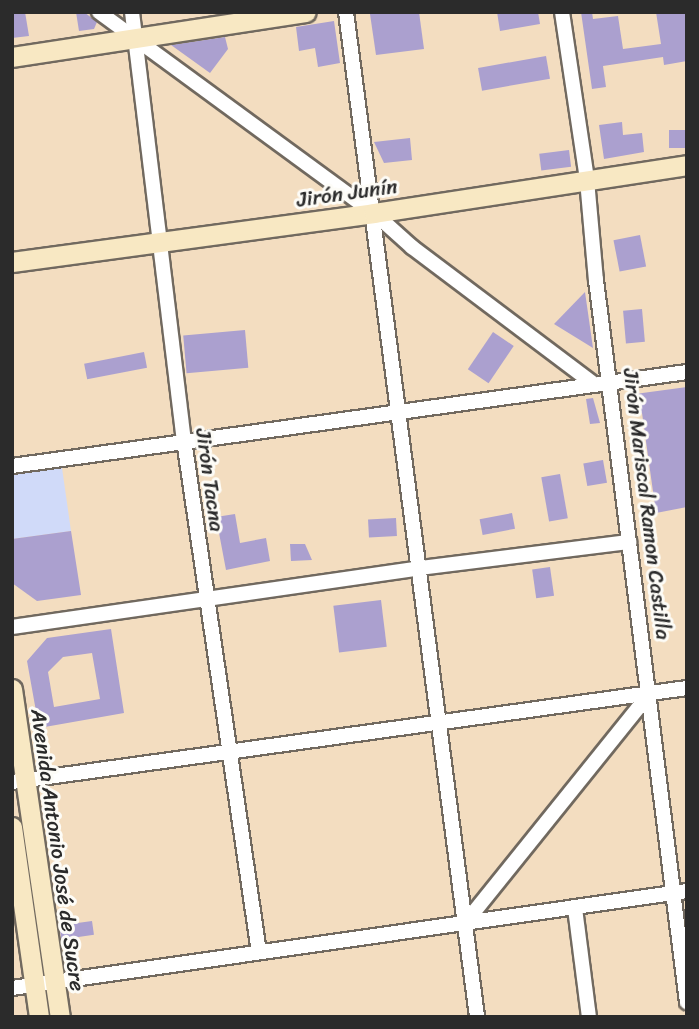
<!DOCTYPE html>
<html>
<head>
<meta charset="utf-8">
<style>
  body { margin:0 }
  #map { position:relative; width:699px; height:1029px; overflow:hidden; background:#f3ddc0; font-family:Sriracha,sans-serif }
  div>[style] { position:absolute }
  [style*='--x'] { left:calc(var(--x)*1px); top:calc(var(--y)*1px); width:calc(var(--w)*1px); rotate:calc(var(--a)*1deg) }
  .built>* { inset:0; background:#d0daf9 }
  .building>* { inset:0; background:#aba0cf; transform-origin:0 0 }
  .roads { filter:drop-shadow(2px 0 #71695f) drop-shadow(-2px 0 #71695f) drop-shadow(0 2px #71695f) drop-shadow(0 -2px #71695f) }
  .street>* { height:14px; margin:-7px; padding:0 7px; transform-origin:7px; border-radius:7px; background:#fff }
  .secondary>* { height:19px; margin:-9.5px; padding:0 9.5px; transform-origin:9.5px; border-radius:9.5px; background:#f8e8c3 }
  span { translate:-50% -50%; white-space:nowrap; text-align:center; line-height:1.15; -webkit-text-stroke:6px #fdfcf7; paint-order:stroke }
  .street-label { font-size:21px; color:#2b2b2b }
  .frame { position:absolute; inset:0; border:14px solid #2b2b2b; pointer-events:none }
</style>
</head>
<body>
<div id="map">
  <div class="built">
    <i style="clip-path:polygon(62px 468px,71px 531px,12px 539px,12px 475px)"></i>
  </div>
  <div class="building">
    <i style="clip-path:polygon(12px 12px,25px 12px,29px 36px,12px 38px)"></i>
    <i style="clip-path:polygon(76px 12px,84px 12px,97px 22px,94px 29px,79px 31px)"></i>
    <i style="clip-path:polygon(385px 12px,419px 12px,424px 49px,376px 55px,370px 14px)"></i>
    <i style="clip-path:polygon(497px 12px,538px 12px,540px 24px,500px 31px)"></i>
    <i style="clip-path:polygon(581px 12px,592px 12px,593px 19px,618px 16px,623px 49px,661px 44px,656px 12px,687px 12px,687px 61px,664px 65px,663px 57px,603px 66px,606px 87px,592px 89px)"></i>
    <i style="clip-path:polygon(334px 21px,340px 63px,318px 67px,315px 48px,299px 51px,296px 27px)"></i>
    <i style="clip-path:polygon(225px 37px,228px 49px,210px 73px,171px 45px)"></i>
    <i style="left:546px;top:56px;width:23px;height:69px;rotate:80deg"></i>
    <i style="clip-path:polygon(622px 122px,623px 135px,642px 133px,644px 152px,604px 159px,599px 125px)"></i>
    <i style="left:687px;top:130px;width:18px;height:18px;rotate:90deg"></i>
    <i style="clip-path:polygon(410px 138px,412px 160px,384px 163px,374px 142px)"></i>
    <i style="left:569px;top:150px;width:17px;height:30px;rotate:83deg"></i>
    <i style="left:640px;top:235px;width:32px;height:27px;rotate:79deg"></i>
    <i style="clip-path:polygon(585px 292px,593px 348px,554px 324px)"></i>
    <i style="left:642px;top:309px;width:33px;height:19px;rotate:85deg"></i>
    <i style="left:245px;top:330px;width:38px;height:62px;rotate:85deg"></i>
    <i style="left:493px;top:332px;width:25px;height:45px;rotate:34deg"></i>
    <i style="left:144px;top:352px;width:16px;height:61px;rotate:79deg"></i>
    <i style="clip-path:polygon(687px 387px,687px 507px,656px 513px,642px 413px,637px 414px,635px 394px)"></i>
    <i style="clip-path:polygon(593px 398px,600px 423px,590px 424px,586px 399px)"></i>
    <i style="left:603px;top:460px;width:23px;height:20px;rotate:80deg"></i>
    <i style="left:560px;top:474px;width:45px;height:19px;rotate:80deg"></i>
    <i style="left:512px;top:513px;width:16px;height:33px;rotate:79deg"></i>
    <i style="clip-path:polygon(235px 514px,240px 543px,266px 538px,270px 561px,226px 570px,216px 517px)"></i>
    <i style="left:396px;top:518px;width:18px;height:28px;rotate:87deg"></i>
    <i style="clip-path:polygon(71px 531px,81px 595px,37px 601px,12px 583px,12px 539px)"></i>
    <i style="clip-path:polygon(290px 544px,305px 544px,312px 560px,291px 561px)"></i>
    <i style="left:550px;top:567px;width:29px;height:18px;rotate:82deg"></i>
    <i style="left:381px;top:600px;width:47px;height:48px;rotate:83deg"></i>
    <i style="clip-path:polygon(evenodd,111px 629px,124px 713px,39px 728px,27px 661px,47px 638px,111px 629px,92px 653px,100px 699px,54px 707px,48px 672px,63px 657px,92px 653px)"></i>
    <i style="left:92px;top:921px;width:14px;height:33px;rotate:82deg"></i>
  </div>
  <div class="roads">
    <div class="street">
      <i style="--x:99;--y:12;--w:341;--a:36.2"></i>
      <i style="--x:374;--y:213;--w:51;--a:41.8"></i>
      <i style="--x:412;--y:247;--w:228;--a:37"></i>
      <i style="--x:132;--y:12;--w:431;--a:83.1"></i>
      <i style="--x:184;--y:440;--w:517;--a:81.67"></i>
      <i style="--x:346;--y:12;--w:1014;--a:82.57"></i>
      <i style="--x:562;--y:12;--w:170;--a:81.5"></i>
      <i style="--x:587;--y:180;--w:100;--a:84.9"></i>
      <i style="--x:596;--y:280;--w:728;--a:82.82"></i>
      <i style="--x:12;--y:466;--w:682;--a:-7.93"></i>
      <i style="--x:12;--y:627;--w:412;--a:-8.2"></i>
      <i style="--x:420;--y:568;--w:211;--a:-7.1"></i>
      <i style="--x:12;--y:782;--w:682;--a:-7.93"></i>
      <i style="--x:575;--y:908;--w:110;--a:82.7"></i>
      <i style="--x:466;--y:922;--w:294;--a:-51.2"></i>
      <i style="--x:12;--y:988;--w:682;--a:-8.18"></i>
    </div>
    <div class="secondary">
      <i style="--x:12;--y:57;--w:297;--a:-8.7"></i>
      <i style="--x:12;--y:262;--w:365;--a:-7.7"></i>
      <i style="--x:374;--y:213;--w:317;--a:-8.7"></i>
      <i style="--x:12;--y:689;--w:331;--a:81.7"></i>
      <i style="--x:12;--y:827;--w:192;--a:81.9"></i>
    </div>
  </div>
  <div class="street-label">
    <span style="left:347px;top:193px;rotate:-8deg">Jirón Junín</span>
    <span style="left:210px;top:480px;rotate:82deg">Jirón Tacna</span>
    <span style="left:647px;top:504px;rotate:83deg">Jirón Mariscal Ramon Castilla</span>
    <span style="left:58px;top:850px;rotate:82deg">Avenida Antonio José de Sucre</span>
  </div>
  <div class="frame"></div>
</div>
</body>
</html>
